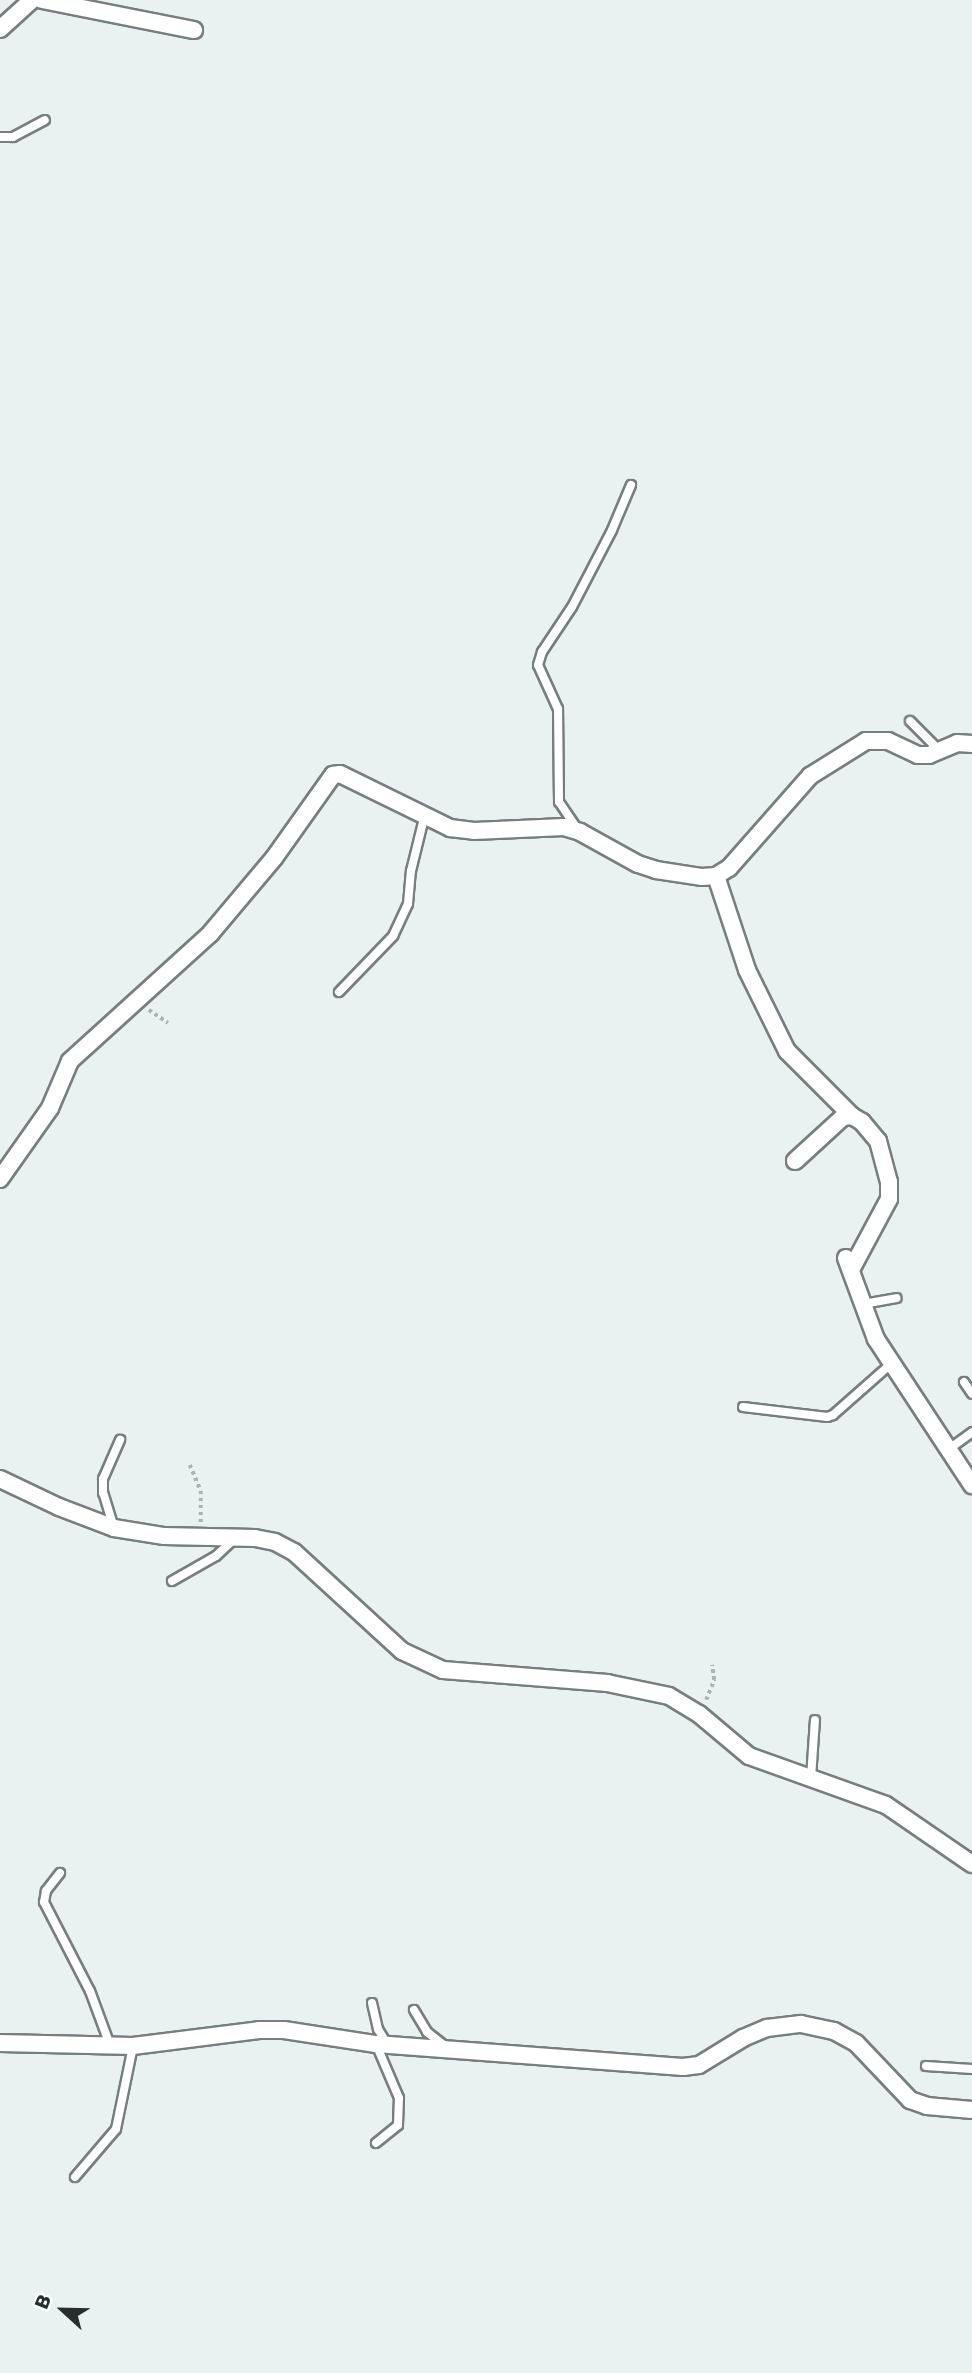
<!DOCTYPE html>
<html>
<head>
<meta charset="utf-8">
<style>
  body { margin:0 }
  #map { position:relative; width:972px; height:2373px; overflow:hidden; background:#eaf1f1; font-family:Rubik,sans-serif }
  div>[style] { position:absolute }
  [style*='--x'] { left:calc(var(--x)*1px); top:calc(var(--y)*1px); width:calc(var(--w)*1px); rotate:calc(var(--a)*1deg) }
  .path>* { height:3.5px; margin-top:-1.75px; transform-origin:0; background:repeating-linear-gradient(90deg,#adb3b3 0 3.5px,transparent 0 7px) }
  .roads { filter:drop-shadow(2px 0 #787e7f) drop-shadow(-2px 0 #787e7f) drop-shadow(0 2px #787e7f) drop-shadow(0 -2px #787e7f) }
  .lane>* { height:8px; margin:-4px; padding:0 4px; transform-origin:4px; border-radius:4px; background:#fff }
  .street>* { height:16px; margin:-8px; padding:0 8px; transform-origin:8px; border-radius:8px; background:#fff }
  span { translate:-50% -50%; white-space:nowrap; text-align:center; line-height:1.15; -webkit-text-stroke:5px #f7feff; paint-order:stroke }
  .north { position:absolute; left:28px; top:2275px; width:70px; height:70px; -webkit-text-stroke:5px #f7feff; paint-order:stroke; rotate:292deg; font-size:19px; font-weight:700; line-height:28px; text-align:center; color:#2a2d2d }
  .north::after { content:''; display:block; margin:auto; width:24px; height:32px; background:#2a2d2d; clip-path:polygon(50% 0,100% 100%,50% 72%,0 100%) }
</style>
</head>
<body>
<div id="map">
  <div class="path">
    <i style="--x:149;--y:1010;--w:23;--a:34"></i>
    <i style="--x:190;--y:1465;--w:28;--a:67"></i>
    <i style="--x:201;--y:1491;--w:32;--a:90"></i>
    <i style="--x:706;--y:1700;--w:22;--a:-68"></i>
    <i style="--x:714;--y:1680;--w:15;--a:-98"></i>
  </div>
  <div class="roads">
    <div class="lane">
      <i style="--x:0;--y:137;--w:13;--a:0"></i>
      <i style="--x:13;--y:137;--w:36;--a:-28"></i>
      <i style="--x:910;--y:721;--w:41;--a:45"></i>
      <i style="--x:576;--y:827;--w:30;--a:-124"></i>
      <i style="--x:559;--y:802;--w:93;--a:-90.6"></i>
      <i style="--x:558;--y:709;--w:48;--a:-114.4"></i>
      <i style="--x:538;--y:665;--w:14;--a:-73"></i>
      <i style="--x:542;--y:652;--w:54;--a:-56.3"></i>
      <i style="--x:572;--y:607;--w:87;--a:-62.5"></i>
      <i style="--x:612;--y:530;--w:49;--a:-67.1"></i>
      <i style="--x:339;--y:992;--w:78;--a:-46"></i>
      <i style="--x:393;--y:936;--w:35;--a:-65"></i>
      <i style="--x:408;--y:904;--w:33;--a:-85"></i>
      <i style="--x:411;--y:871;--w:55;--a:-76.2"></i>
      <i style="--x:863;--y:1304;--w:34;--a:-10"></i>
      <i style="--x:964;--y:1382;--w:14;--a:56"></i>
      <i style="--x:743;--y:1407;--w:85;--a:6.8"></i>
      <i style="--x:827;--y:1417;--w:6;--a:-18"></i>
      <i style="--x:833;--y:1415;--w:79;--a:-41.4"></i>
      <i style="--x:949;--y:1449;--w:29;--a:-36"></i>
      <i style="--x:114;--y:1528;--w:37;--a:-107"></i>
      <i style="--x:103;--y:1493;--w:14;--a:-90"></i>
      <i style="--x:103;--y:1479;--w:43;--a:-66.4"></i>
      <i style="--x:172;--y:1581;--w:51;--a:-29.6"></i>
      <i style="--x:216;--y:1556;--w:23;--a:-43"></i>
      <i style="--x:811;--y:1778;--w:58;--a:-86.1"></i>
      <i style="--x:60;--y:1873;--w:23;--a:128"></i>
      <i style="--x:46;--y:1891;--w:11;--a:100"></i>
      <i style="--x:44;--y:1902;--w:100;--a:62.7"></i>
      <i style="--x:90;--y:1991;--w:58;--a:69.7"></i>
      <i style="--x:372;--y:2003;--w:27;--a:77"></i>
      <i style="--x:378;--y:2029;--w:17;--a:59"></i>
      <i style="--x:414;--y:2010;--w:26;--a:59"></i>
      <i style="--x:427;--y:2032;--w:24;--a:38"></i>
      <i style="--x:926;--y:2066;--w:46;--a:3.7"></i>
      <i style="--x:376;--y:2143;--w:28;--a:-39"></i>
      <i style="--x:398;--y:2125;--w:27;--a:-88"></i>
      <i style="--x:399;--y:2098;--w:59;--a:-113.1"></i>
      <i style="--x:75;--y:2177;--w:63;--a:-49.5"></i>
      <i style="--x:116;--y:2129;--w:85;--a:-78.4"></i>
    </div>
    <div class="street">
      <i style="--x:42;--y:0;--w:155;--a:11.2"></i>
      <i style="--x:0;--y:29;--w:43;--a:-42.2"></i>
      <i style="--x:716;--y:876;--w:99;--a:71.7"></i>
      <i style="--x:747;--y:970;--w:90;--a:63.7"></i>
      <i style="--x:787;--y:1051;--w:92;--a:45"></i>
      <i style="--x:795;--y:1161;--w:65;--a:-42.5"></i>
      <i style="--x:843;--y:1117;--w:9;--a:-6"></i>
      <i style="--x:852;--y:1116;--w:12;--a:31"></i>
      <i style="--x:862;--y:1122;--w:25;--a:50"></i>
      <i style="--x:878;--y:1141;--w:42;--a:75"></i>
      <i style="--x:889;--y:1182;--w:17;--a:90"></i>
      <i style="--x:889;--y:1199;--w:78;--a:118.2"></i>
      <i style="--x:0;--y:1179;--w:87;--a:-54.8"></i>
      <i style="--x:50;--y:1108;--w:51;--a:-66.9"></i>
      <i style="--x:70;--y:1061;--w:189;--a:-42.2"></i>
      <i style="--x:210;--y:934;--w:99;--a:-49.9"></i>
      <i style="--x:274;--y:858;--w:102;--a:-54.6"></i>
      <i style="--x:333;--y:775;--w:7;--a:-8"></i>
      <i style="--x:340;--y:774;--w:123;--a:26.1"></i>
      <i style="--x:450;--y:828;--w:24;--a:7"></i>
      <i style="--x:474;--y:831;--w:90;--a:-2.5"></i>
      <i style="--x:564;--y:827;--w:17;--a:17"></i>
      <i style="--x:580;--y:832;--w:66;--a:28.9"></i>
      <i style="--x:638;--y:864;--w:19;--a:18"></i>
      <i style="--x:656;--y:870;--w:47;--a:8.7"></i>
      <i style="--x:702;--y:877;--w:14;--a:-4"></i>
      <i style="--x:716;--y:876;--w:15;--a:-32"></i>
      <i style="--x:729;--y:868;--w:123;--a:-48.6"></i>
      <i style="--x:810;--y:776;--w:66;--a:-32"></i>
      <i style="--x:866;--y:741;--w:22;--a:0"></i>
      <i style="--x:888;--y:741;--w:33;--a:25"></i>
      <i style="--x:918;--y:755;--w:11;--a:0"></i>
      <i style="--x:929;--y:755;--w:30;--a:-23"></i>
      <i style="--x:957;--y:743;--w:15;--a:4"></i>
      <i style="--x:846;--y:1258;--w:86;--a:69.7"></i>
      <i style="--x:876;--y:1339;--w:175;--a:56.7"></i>
      <i style="--x:0;--y:1479;--w:65;--a:25.4"></i>
      <i style="--x:59;--y:1507;--w:59;--a:20.9"></i>
      <i style="--x:114;--y:1528;--w:51;--a:9.1"></i>
      <i style="--x:164;--y:1536;--w:91;--a:1.3"></i>
      <i style="--x:255;--y:1538;--w:20;--a:11"></i>
      <i style="--x:275;--y:1542;--w:21;--a:28"></i>
      <i style="--x:294;--y:1552;--w:147;--a:42.5"></i>
      <i style="--x:402;--y:1651;--w:45;--a:24.9"></i>
      <i style="--x:443;--y:1670;--w:165;--a:4.5"></i>
      <i style="--x:607;--y:1683;--w:63;--a:11.8"></i>
      <i style="--x:669;--y:1696;--w:35;--a:31"></i>
      <i style="--x:699;--y:1714;--w:65;--a:40"></i>
      <i style="--x:749;--y:1756;--w:145;--a:19.7"></i>
      <i style="--x:886;--y:1805;--w:104;--a:34.5"></i>
      <i style="--x:0;--y:2043;--w:133;--a:1.3"></i>
      <i style="--x:133;--y:2046;--w:127;--a:-7.2"></i>
      <i style="--x:259;--y:2030;--w:25;--a:0"></i>
      <i style="--x:284;--y:2030;--w:93;--a:8.7"></i>
      <i style="--x:376;--y:2044;--w:308;--a:4.3"></i>
      <i style="--x:683;--y:2067;--w:16;--a:-7"></i>
      <i style="--x:699;--y:2065;--w:52;--a:-31.5"></i>
      <i style="--x:743;--y:2038;--w:26;--a:-23"></i>
      <i style="--x:767;--y:2028;--w:34;--a:-7"></i>
      <i style="--x:801;--y:2024;--w:34;--a:12"></i>
      <i style="--x:834;--y:2031;--w:25;--a:29"></i>
      <i style="--x:856;--y:2043;--w:79;--a:46.5"></i>
      <i style="--x:910;--y:2100;--w:18;--a:19"></i>
      <i style="--x:927;--y:2106;--w:45;--a:5.1"></i>
    </div>
  </div>
  <div class="north">B</div>
</div>
</body>
</html>
